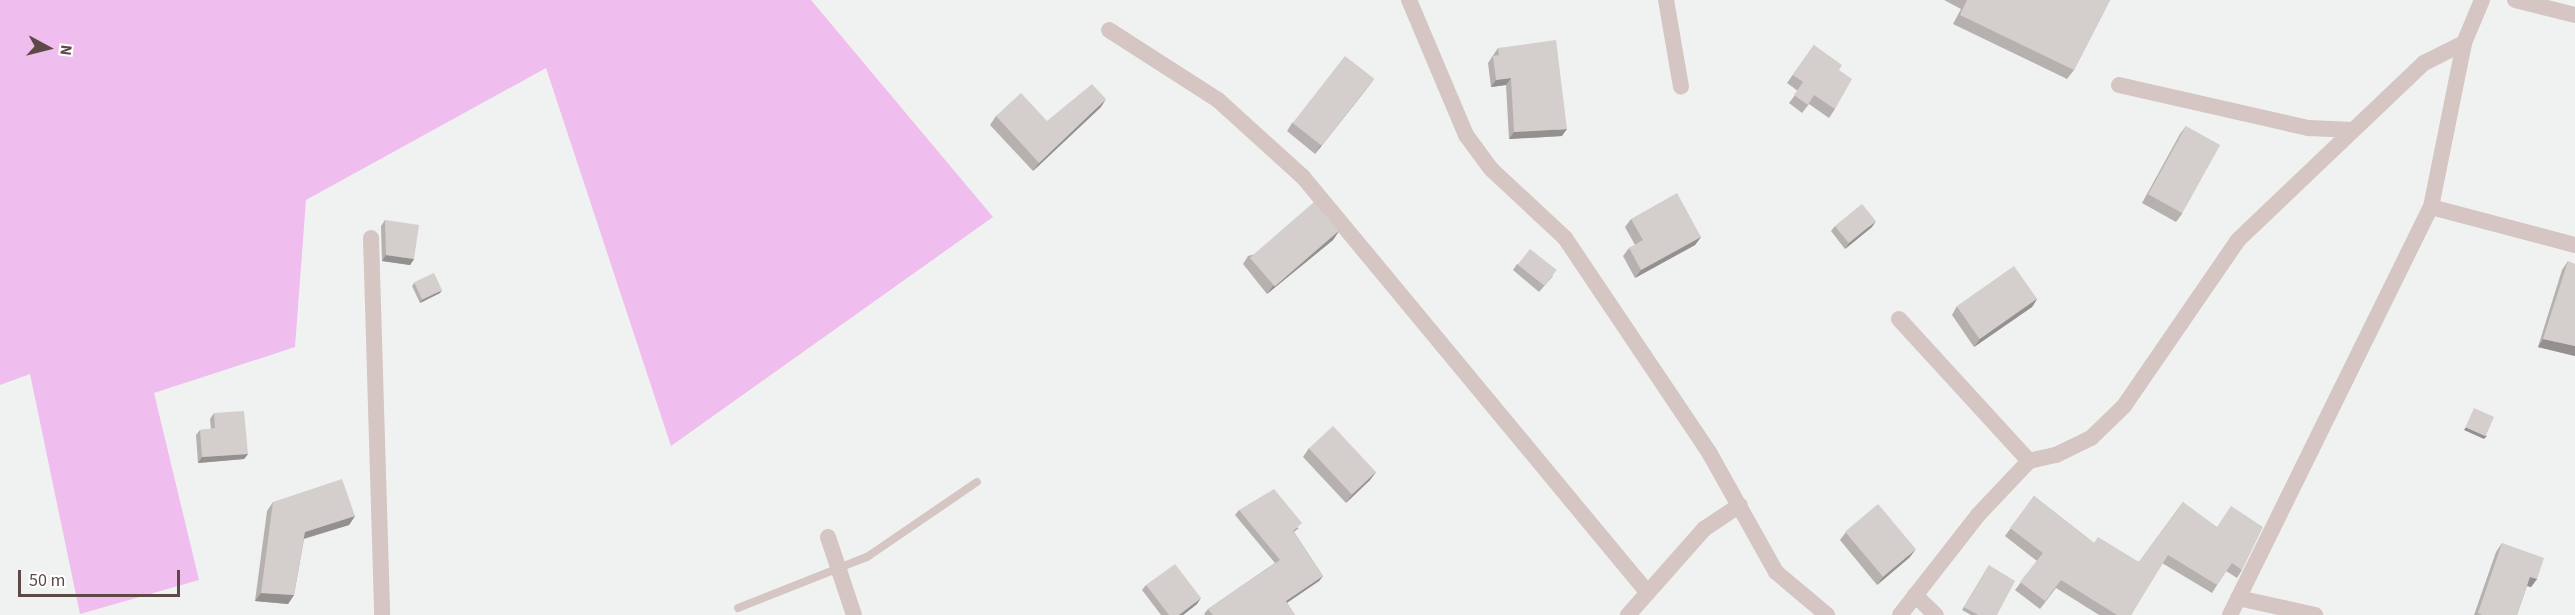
<!DOCTYPE html>
<html>
<head>
<meta charset="utf-8">
<style>
  body { margin:0 }
  #map { position:relative; width:2575px; height:615px; overflow:hidden; background:#f0f2f1; font-family:"Source Sans 3",sans-serif }
  div>[style] { position:absolute }
  [style*='--x'] { left:calc(var(--x)*1px); top:calc(var(--y)*1px); width:calc(var(--w)*1px); rotate:calc(var(--a)*1deg) }
  .green>* { inset:0; background:#f0bdef }
  .lane>* { height:8px; margin:-4px; padding:0 4px; transform-origin:4px; border-radius:4px; background:#d5c5c3 }
  .street>* { height:16px; margin:-8px; padding:0 8px; transform-origin:8px; border-radius:8px; background:#d5c5c3 }
  .wall>* { inset:0; background:#b6b1af }
  .shaded-wall>* { inset:0; background:#94908f }
  .building>* { inset:0; background:#d4cecc; transform-origin:0 0 }
  span { translate:-50% -50%; white-space:nowrap; text-align:center; line-height:1.15; -webkit-text-stroke:4.5px #fff; paint-order:stroke }
  .north { position:absolute; left:18px; top:18px; width:60px; height:60px; -webkit-text-stroke:4px #fff; paint-order:stroke; rotate:97deg; font-size:16px; font-weight:700; line-height:24px; text-align:center; color:#5e4947 }
  .north::after { content:''; display:block; margin:auto; width:21px; height:27px; background:#5e4947; clip-path:polygon(50% 0,100% 100%,50% 72%,0 100%) }
  .scale { position:absolute; left:18px; top:570px; width:162px; height:27px; box-sizing:border-box; border:3px solid #5e4947; border-top:0; padding-left:8px; font-size:18px; line-height:21px; white-space:nowrap; color:#5e4947; -webkit-text-stroke:4px #fff; paint-order:stroke }
</style>
</head>
<body>
<div id="map">
  <div class="green">
    <i style="clip-path:polygon(0 0,811px 0,993px 217px,671px 446px,546px 68px,306px 200px,295px 347px,154px 393px,199px 580px,80px 614px,30px 374px,0 385px)"></i>
  </div>
  <div class="lane">
    <i style="--x:738;--y:608;--w:139;--a:-21.6"></i>
    <i style="--x:867;--y:557;--w:133;--a:-34.3"></i>
  </div>
  <div class="street">
    <i style="--x:1409;--y:0;--w:147;--a:67.1"></i>
    <i style="--x:1466;--y:135;--w:42;--a:53.7"></i>
    <i style="--x:1491;--y:169;--w:101;--a:43"></i>
    <i style="--x:1565;--y:238;--w:260;--a:56.1"></i>
    <i style="--x:1710;--y:454;--w:135;--a:60.8"></i>
    <i style="--x:1776;--y:572;--w:67;--a:40.1"></i>
    <i style="--x:1666;--y:0;--w:88;--a:80.2"></i>
    <i style="--x:2515;--y:0;--w:62;--a:14"></i>
    <i style="--x:1109;--y:30;--w:130;--a:32.7"></i>
    <i style="--x:1218;--y:100;--w:115;--a:42.2"></i>
    <i style="--x:1303;--y:177;--w:539;--a:50.34"></i>
    <i style="--x:2119;--y:85;--w:195;--a:12.8"></i>
    <i style="--x:2309;--y:128;--w:43;--a:2.7"></i>
    <i style="--x:2431;--y:207;--w:149;--a:14.8"></i>
    <i style="--x:371;--y:238;--w:377;--a:88.3"></i>
    <i style="--x:1899;--y:319;--w:193;--a:47.5"></i>
    <i style="--x:828;--y:537;--w:82;--a:71.6"></i>
    <i style="--x:1915;--y:595;--w:29;--a:44"></i>
    <i style="--x:2238;--y:598;--w:79;--a:12.4"></i>
    <i style="--x:1628;--y:615;--w:115;--a:-48.5"></i>
    <i style="--x:1704;--y:529;--w:43;--a:-33.7"></i>
    <i style="--x:1900;--y:615;--w:127;--a:-52"></i>
    <i style="--x:1978;--y:515;--w:74;--a:-46.6"></i>
    <i style="--x:2029;--y:461;--w:28;--a:-13"></i>
    <i style="--x:2056;--y:455;--w:39;--a:-26"></i>
    <i style="--x:2091;--y:438;--w:46;--a:-44.1"></i>
    <i style="--x:2124;--y:406;--w:201;--a:-55.5"></i>
    <i style="--x:2238;--y:240;--w:257;--a:-43.6"></i>
    <i style="--x:2424;--y:63;--w:45;--a:-26.6"></i>
    <i style="--x:2230;--y:615;--w:455;--a:-63.8"></i>
    <i style="--x:2431;--y:207;--w:167;--a:-78.6"></i>
    <i style="--x:2464;--y:43;--w:47;--a:-67.3"></i>
  </div>
  <div class="wall">
    <i style="clip-path:polygon(1944px 0,2110px 0,2074px 70px,2067px 79px,1953px 24px,1961px 9px)"></i>
    <i style="clip-path:polygon(1814px 45px,1839px 70px,1835px 109px,1829px 118px,1809px 104px,1802px 113px,1789px 103px,1798px 91px,1787px 83px)"></i>
    <i style="clip-path:polygon(1498px 48px,1562px 136px,1509px 139px,1506px 85px,1491px 87px,1488px 63px)"></i>
    <i style="clip-path:polygon(1374px 79px,1315px 154px,1287px 131px,1292px 123px)"></i>
    <i style="clip-path:polygon(1101px 107px,1033px 171px,990px 125px,996px 116px,1047px 121px)"></i>
    <i style="clip-path:polygon(2186px 126px,2182px 214px,2176px 222px,2142px 203px,2180px 134px)"></i>
    <i style="clip-path:polygon(1631px 219px,1701px 237px,1695px 245px,1635px 278px,1623px 256px,1629px 248px,1635px 245px,1625px 227px)"></i>
    <i style="clip-path:polygon(385px 220px,414px 259px,410px 265px,382px 261px,381px 226px)"></i>
    <i style="clip-path:polygon(1835px 226px,1872px 227px,1845px 249px,1831px 231px)"></i>
    <i style="clip-path:polygon(1339px 231px,1333px 240px,1267px 294px,1243px 264px,1248px 256px)"></i>
    <i style="clip-path:polygon(2568px 261px,2575px 356px,2538px 347px,2562px 270px)"></i>
    <i style="clip-path:polygon(1517px 264px,1553px 276px,1539px 292px,1513px 270px)"></i>
    <i style="clip-path:polygon(414px 283px,440px 293px,420px 303px,412px 286px)"></i>
    <i style="clip-path:polygon(2037px 299px,2032px 307px,1974px 347px,1952px 315px,1957px 306px)"></i>
    <i style="clip-path:polygon(214px 413px,248px 454px,244px 459px,198px 463px,196px 435px,200px 430px,211px 429px,210px 419px)"></i>
    <i style="clip-path:polygon(1309px 448px,1376px 472px,1370px 480px,1346px 503px,1303px 457px)"></i>
    <i style="clip-path:polygon(2034px 496px,2094px 543px,2139px 562px,2183px 502px,2242px 570px,2237px 578px,2226px 571px,2212px 593px,2162px 563px,2131px 615px,2099px 615px,2056px 588px,2040px 609px,2015px 590px,2037px 561px,2005px 536px)"></i>
    <i style="clip-path:polygon(273px 502px,355px 516px,349px 525px,304px 539px,294px 595px,288px 604px,255px 601px,267px 511px)"></i>
    <i style="clip-path:polygon(1239px 510px,1299px 528px,1294px 532px,1323px 576px,1319px 581px,1287px 603px,1295px 615px,1205px 615px,1204px 614px,1208px 609px,1275px 563px,1235px 515px)"></i>
    <i style="clip-path:polygon(1846px 532px,1910px 557px,1877px 585px,1840px 540px)"></i>
    <i style="clip-path:polygon(2502px 543px,2537px 579px,2531px 587px,2527px 586px,2517px 615px,2474px 615px,2496px 552px)"></i>
    <i style="clip-path:polygon(1989px 565px,1997px 615px,1971px 615px,1962px 610px)"></i>
    <i style="clip-path:polygon(1146px 585px,1197px 604px,1183px 615px,1161px 615px,1142px 590px)"></i>
  </div>
  <div class="shaded-wall">
    <i style="clip-path:polygon(1511px 78px,1506px 85px,1491px 87px,1496px 80px)"></i>
    <i style="clip-path:polygon(1374px 79px,1368px 87px,1315px 154px,1321px 145px)"></i>
    <i style="clip-path:polygon(1106px 99px,1101px 107px,1033px 171px,1039px 163px)"></i>
    <i style="clip-path:polygon(1567px 129px,1562px 136px,1509px 139px,1514px 132px)"></i>
    <i style="clip-path:polygon(1876px 221px,1872px 227px,1845px 249px,1849px 243px)"></i>
    <i style="clip-path:polygon(1339px 231px,1333px 240px,1267px 294px,1273px 286px)"></i>
    <i style="clip-path:polygon(1701px 237px,1695px 245px,1635px 278px,1641px 270px)"></i>
    <i style="clip-path:polygon(386px 255px,414px 259px,410px 265px,382px 261px)"></i>
    <i style="clip-path:polygon(442px 290px,440px 293px,420px 303px,422px 300px)"></i>
    <i style="clip-path:polygon(2037px 299px,2032px 307px,1974px 347px,1980px 339px)"></i>
    <i style="clip-path:polygon(2543px 339px,2575px 346px,2575px 356px,2538px 347px)"></i>
    <i style="clip-path:polygon(2466px 427px,2487px 436px,2484px 439px,2464px 430px)"></i>
    <i style="clip-path:polygon(248px 454px,244px 459px,198px 463px,202px 457px)"></i>
    <i style="clip-path:polygon(1376px 472px,1370px 480px,1346px 503px,1352px 495px)"></i>
    <i style="clip-path:polygon(355px 516px,349px 525px,299px 540px,305px 532px)"></i>
    <i style="clip-path:polygon(1916px 549px,1910px 557px,1877px 585px,1883px 577px)"></i>
    <i style="clip-path:polygon(1323px 576px,1319px 581px,1282px 606px,1286px 601px)"></i>
    <i style="clip-path:polygon(2530px 577px,2537px 579px,2531px 587px,2524px 585px)"></i>
    <i style="clip-path:polygon(261px 593px,294px 595px,288px 604px,255px 601px)"></i>
    <i style="clip-path:polygon(1201px 598px,1197px 604px,1183px 615px,1179px 615px)"></i>
  </div>
  <div class="building">
    <i style="clip-path:polygon(1967px 0,2110px 0,2074px 70px,1960px 15px)"></i>
    <i style="clip-path:polygon(1556px 40px,1567px 129px,1514px 132px,1511px 78px,1496px 80px,1493px 56px,1499px 55px,1498px 48px)"></i>
    <i style="clip-path:polygon(1814px 45px,1842px 65px,1839px 70px,1852px 79px,1835px 109px,1814px 95px,1808px 105px,1794px 95px,1803px 82px,1793px 75px)"></i>
    <i style="left:1345px;top:56px;width:37px;height:85px;rotate:38deg"></i>
    <i style="clip-path:polygon(1092px 84px,1106px 99px,1039px 163px,996px 116px,1021px 93px,1047px 121px)"></i>
    <i style="left:2186px;top:126px;width:39px;height:78px;rotate:29deg"></i>
    <i style="clip-path:polygon(1677px 193px,1701px 237px,1641px 270px,1629px 248px,1643px 240px,1631px 219px)"></i>
    <i style="left:1314px;top:202px;width:38px;height:85px;rotate:49deg"></i>
    <i style="left:1862px;top:204px;width:22px;height:35px;rotate:51deg"></i>
    <i style="clip-path:polygon(385px 220px,419px 225px,414px 259px,386px 255px)"></i>
    <i style="left:1530px;top:249px;width:34px;height:20px;rotate:38deg"></i>
    <i style="clip-path:polygon(2568px 261px,2575px 264px,2575px 346px,2543px 339px)"></i>
    <i style="left:2014px;top:266px;width:40px;height:70px;rotate:55deg"></i>
    <i style="left:434px;top:273px;width:19px;height:22px;rotate:65deg"></i>
    <i style="left:2474px;top:408px;width:22px;height:21px;rotate:24deg"></i>
    <i style="clip-path:polygon(244px 411px,248px 454px,202px 457px,200px 430px,215px 428px,214px 413px)"></i>
    <i style="left:1333px;top:426px;width:63px;height:33px;rotate:47deg"></i>
    <i style="clip-path:polygon(342px 479px,355px 516px,305px 532px,294px 595px,261px 593px,273px 502px)"></i>
    <i style="clip-path:polygon(1274px 489px,1302px 523px,1293px 531px,1323px 576px,1286px 601px,1295px 615px,1213px 615px,1208px 609px,1280px 560px,1239px 510px)"></i>
    <i style="clip-path:polygon(2034px 496px,2094px 543px,2098px 537px,2139px 562px,2183px 502px,2217px 527px,2231px 506px,2263px 527px,2242px 570px,2232px 563px,2217px 585px,2168px 555px,2131px 615px,2117px 615px,2061px 580px,2045px 601px,2020px 582px,2043px 553px,2010px 528px)"></i>
    <i style="left:1878px;top:504px;width:59px;height:43px;rotate:50deg"></i>
    <i style="clip-path:polygon(2502px 543px,2544px 558px,2537px 579px,2530px 577px,2517px 615px,2482px 615px,2478px 613px)"></i>
    <i style="clip-path:polygon(1175px 564px,1201px 598px,1179px 615px,1169px 615px,1146px 585px)"></i>
    <i style="clip-path:polygon(1989px 565px,2015px 581px,1997px 615px,1978px 615px,1964px 607px)"></i>
  </div>
  <div class="north">N</div>
  <div class="scale">50 m</div>
</div>
</body>
</html>
